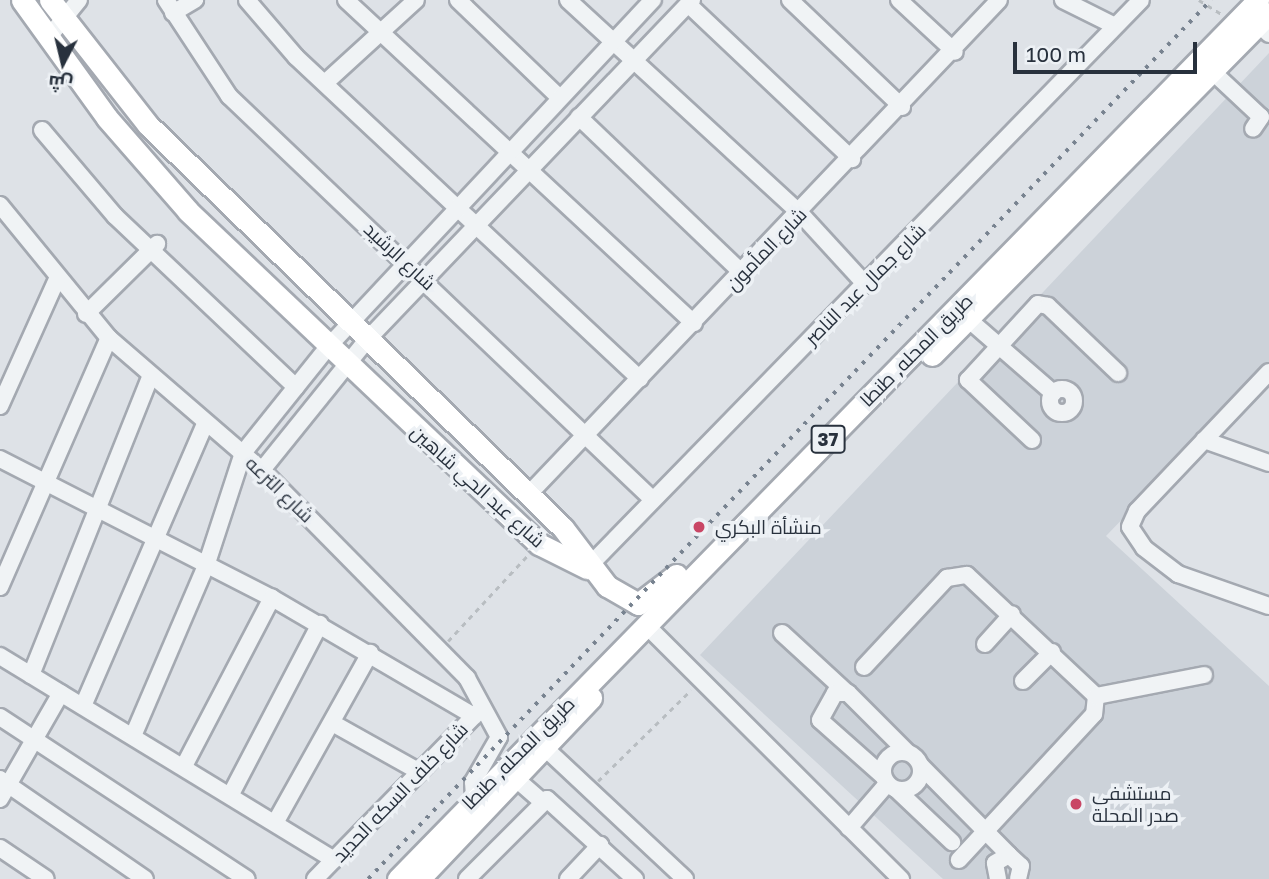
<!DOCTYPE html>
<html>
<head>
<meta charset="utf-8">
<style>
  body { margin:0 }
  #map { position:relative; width:1269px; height:879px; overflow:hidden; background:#dee2e7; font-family:"Golos Text",Cairo,sans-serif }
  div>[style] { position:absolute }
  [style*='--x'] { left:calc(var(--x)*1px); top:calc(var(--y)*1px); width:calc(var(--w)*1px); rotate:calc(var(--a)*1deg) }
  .built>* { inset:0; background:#ccd2d9 }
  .path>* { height:2.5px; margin-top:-1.25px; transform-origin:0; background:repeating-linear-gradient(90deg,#b8bdc1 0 5px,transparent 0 10px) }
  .roads { filter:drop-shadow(2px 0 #a4a9b1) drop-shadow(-2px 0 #a4a9b1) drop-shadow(0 2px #a4a9b1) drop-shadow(0 -2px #a4a9b1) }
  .minor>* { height:16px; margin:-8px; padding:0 8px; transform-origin:8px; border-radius:8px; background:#f0f3f5 }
  .minor>.ring { margin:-8px; padding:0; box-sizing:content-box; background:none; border:16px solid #f0f3f5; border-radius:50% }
  .major>* { height:21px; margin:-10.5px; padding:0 10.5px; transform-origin:10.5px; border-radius:10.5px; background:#fff }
  .rail>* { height:3.5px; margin-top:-1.75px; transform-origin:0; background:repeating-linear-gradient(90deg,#788390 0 3.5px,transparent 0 10.5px) }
  .dots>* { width:19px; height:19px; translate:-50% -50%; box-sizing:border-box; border:4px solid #edf1f5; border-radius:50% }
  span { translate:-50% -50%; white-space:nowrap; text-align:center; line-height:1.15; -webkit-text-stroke:7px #edf1f5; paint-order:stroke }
  .shield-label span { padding:2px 5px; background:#edf1f5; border:2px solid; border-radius:5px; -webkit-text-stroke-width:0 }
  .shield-label { font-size:18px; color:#28313d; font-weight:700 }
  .street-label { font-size:19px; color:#28313d }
  .poi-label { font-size:19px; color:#28313d }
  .left { translate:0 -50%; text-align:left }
  .north { position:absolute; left:28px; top:28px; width:70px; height:70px; -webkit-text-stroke:5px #edf1f5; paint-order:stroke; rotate:187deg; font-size:19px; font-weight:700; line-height:28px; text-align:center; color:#28313d }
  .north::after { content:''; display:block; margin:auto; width:24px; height:32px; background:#28313d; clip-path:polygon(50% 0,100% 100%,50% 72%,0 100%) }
  .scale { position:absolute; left:1013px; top:42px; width:184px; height:32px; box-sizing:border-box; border:4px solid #28313d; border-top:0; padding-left:9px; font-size:21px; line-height:24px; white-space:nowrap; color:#28313d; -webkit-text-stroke:5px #edf1f5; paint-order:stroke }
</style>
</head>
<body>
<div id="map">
  <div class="built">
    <i style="clip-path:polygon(1269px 53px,1269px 367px,1106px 536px,1269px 686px,1269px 879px,943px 879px,700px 655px)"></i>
  </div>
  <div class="path">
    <i style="--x:1199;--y:0;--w:28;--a:32"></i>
    <i style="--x:448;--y:641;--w:116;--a:-47.1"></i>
    <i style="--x:598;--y:781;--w:130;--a:-44.4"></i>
  </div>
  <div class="roads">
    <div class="minor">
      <i style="--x:166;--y:0;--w:115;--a:56.7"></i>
      <i style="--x:229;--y:96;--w:584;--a:43.61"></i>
      <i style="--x:247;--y:0;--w:75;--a:49.3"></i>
      <i style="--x:296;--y:57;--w:471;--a:43.1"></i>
      <i style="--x:346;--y:0;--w:475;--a:42.9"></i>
      <i style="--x:458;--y:0;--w:141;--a:43.9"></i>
      <i style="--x:568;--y:0;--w:315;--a:42.6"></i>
      <i style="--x:800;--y:213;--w:96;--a:47.5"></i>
      <i style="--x:790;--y:0;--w:155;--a:43.7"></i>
      <i style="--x:899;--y:0;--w:76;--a:42.9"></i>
      <i style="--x:1063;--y:0;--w:58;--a:26.6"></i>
      <i style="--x:688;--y:4;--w:226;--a:43.4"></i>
      <i style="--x:173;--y:13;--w:26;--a:-31"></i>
      <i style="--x:1259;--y:24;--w:14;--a:45"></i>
      <i style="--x:48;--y:38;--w:49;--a:-50.8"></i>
      <i style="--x:1214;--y:73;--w:64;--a:43.1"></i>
      <i style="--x:1261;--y:117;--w:14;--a:124"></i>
      <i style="--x:325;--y:83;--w:123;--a:-42.4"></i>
      <i style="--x:579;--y:117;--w:226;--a:43.7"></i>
      <i style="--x:42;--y:130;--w:113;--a:49.7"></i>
      <i style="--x:115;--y:216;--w:249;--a:43.4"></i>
      <i style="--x:0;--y:205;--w:172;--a:50.7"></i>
      <i style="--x:109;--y:338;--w:202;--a:40.8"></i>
      <i style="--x:262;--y:470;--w:292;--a:45.4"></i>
      <i style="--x:467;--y:678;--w:67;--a:61.5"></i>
      <i style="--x:499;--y:737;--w:52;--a:120"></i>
      <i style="--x:473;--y:782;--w:13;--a:86"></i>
      <i style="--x:86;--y:314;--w:100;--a:-44.6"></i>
      <i style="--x:968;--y:319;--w:113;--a:41"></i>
      <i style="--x:1269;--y:372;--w:192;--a:133.5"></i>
      <i style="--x:1137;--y:511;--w:17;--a:114"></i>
      <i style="--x:1130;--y:527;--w:25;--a:56"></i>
      <i style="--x:1144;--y:548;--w:43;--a:37.4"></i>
      <i style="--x:1178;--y:574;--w:96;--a:19.4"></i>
      <i class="ring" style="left:1050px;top:389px;width:8px;height:8px"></i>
      <i style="--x:0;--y:406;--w:139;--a:-65.8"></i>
      <i style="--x:1032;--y:440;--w:88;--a:-136.8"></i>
      <i style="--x:968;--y:380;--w:103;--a:-47.4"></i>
      <i style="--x:1038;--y:304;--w:10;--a:11"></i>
      <i style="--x:1048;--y:306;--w:97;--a:43.7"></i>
      <i style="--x:1204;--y:440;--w:69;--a:19.5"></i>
      <i style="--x:0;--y:459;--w:305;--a:27.1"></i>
      <i style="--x:272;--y:598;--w:234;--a:30.3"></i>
      <i style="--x:262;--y:470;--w:166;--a:-51.1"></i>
      <i style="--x:366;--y:341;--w:472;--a:-46.3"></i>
      <i style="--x:528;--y:495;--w:683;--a:-46.42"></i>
      <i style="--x:587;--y:568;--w:793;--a:-45.71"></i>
      <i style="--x:0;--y:587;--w:272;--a:-66.4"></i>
      <i style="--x:654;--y:633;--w:349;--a:44.9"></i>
      <i style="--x:782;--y:633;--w:86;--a:42.6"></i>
      <i style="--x:985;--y:644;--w:40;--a:-48"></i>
      <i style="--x:0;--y:656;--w:391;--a:31.4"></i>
      <i style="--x:864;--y:667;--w:122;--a:-47"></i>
      <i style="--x:947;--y:578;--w:20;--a:-9"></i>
      <i style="--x:967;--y:575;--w:177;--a:43.2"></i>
      <i style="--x:1096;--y:696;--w:18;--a:96"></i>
      <i style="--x:1094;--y:714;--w:199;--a:132.8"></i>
      <i style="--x:31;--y:675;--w:320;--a:-68.2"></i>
      <i style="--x:1023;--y:681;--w:41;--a:-45"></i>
      <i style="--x:1096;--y:696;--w:110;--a:-11"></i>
      <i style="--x:83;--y:706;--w:307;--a:-66.6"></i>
      <i style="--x:0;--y:717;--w:295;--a:33.3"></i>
      <i style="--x:334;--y:724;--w:98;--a:29.2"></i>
      <i style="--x:133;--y:736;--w:188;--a:-66.8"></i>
      <i style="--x:207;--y:563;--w:116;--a:-71.9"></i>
      <i style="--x:243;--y:453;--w:134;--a:-51.3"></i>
      <i style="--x:327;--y:348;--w:477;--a:-46.9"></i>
      <i style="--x:544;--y:747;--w:193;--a:43.1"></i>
      <i class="ring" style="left:883px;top:752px;width:22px;height:22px"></i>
      <i style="--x:184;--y:766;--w:190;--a:-62.4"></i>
      <i style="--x:921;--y:766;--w:125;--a:45.3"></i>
      <i style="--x:883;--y:776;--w:84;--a:-138.4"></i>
      <i style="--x:820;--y:720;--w:31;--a:-61"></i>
      <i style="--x:835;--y:693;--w:13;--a:0"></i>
      <i style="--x:848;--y:693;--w:83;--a:45"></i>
      <i style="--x:515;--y:778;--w:35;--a:41"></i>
      <i style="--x:0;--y:779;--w:176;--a:34.6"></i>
      <i style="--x:897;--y:790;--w:76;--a:43.4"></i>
      <i style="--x:231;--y:794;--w:192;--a:-62.4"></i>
      <i style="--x:0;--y:799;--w:122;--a:-60.1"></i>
      <i style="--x:275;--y:823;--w:195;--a:-60.8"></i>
      <i style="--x:849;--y:828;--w:58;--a:-49.2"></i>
      <i style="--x:0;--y:848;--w:55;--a:34"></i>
      <i style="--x:315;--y:879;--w:236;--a:-45.7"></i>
      <i style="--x:467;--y:879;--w:113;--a:-45"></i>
      <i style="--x:547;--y:799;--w:119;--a:42.3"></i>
      <i style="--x:568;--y:879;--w:47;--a:-46.7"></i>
      <i style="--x:998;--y:879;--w:16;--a:-101"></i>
      <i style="--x:995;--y:863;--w:16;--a:-30"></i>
      <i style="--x:1009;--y:855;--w:16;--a:43"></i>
      <i style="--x:1021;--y:866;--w:13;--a:103"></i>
    </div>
    <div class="major">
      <i style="--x:22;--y:0;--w:145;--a:54.2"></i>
      <i style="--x:107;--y:118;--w:123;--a:48.9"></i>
      <i style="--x:188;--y:211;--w:484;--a:43.5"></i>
      <i style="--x:539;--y:544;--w:54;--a:26.6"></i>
      <i style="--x:50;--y:0;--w:159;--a:51.9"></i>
      <i style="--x:148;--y:125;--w:578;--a:44.16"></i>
      <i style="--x:563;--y:528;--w:73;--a:52.8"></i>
      <i style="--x:607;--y:586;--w:36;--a:30"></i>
      <i style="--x:638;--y:604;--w:48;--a:-37.3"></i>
      <i style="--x:932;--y:355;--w:480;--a:-45.4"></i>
      <i style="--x:398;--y:879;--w:1230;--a:-45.63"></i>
      <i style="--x:419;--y:879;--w:250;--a:-46.5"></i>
    </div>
  </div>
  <div class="rail">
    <i style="--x:368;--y:879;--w:1218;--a:-46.2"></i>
  </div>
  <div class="dots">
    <i style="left:699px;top:527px;background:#c94665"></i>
    <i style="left:1076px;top:804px;background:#c94665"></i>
  </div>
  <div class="shield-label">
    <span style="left:828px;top:439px">37</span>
  </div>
  <div class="street-label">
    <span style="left:766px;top:249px;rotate:-46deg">شارع المأمون</span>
    <span style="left:400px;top:256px;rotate:43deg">شارع الرشيد</span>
    <span style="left:865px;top:284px;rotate:-45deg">شارع جمال عبد الناصر</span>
    <span style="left:916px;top:350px;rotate:-45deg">طريق المحله, طنطا</span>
    <span style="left:478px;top:486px;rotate:42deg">شارع عبد الحي شاهين</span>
    <span style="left:280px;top:489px;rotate:44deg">شارع الترعه</span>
    <span style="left:518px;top:753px;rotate:-45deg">طريق المحله, طنطا</span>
    <span style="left:400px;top:792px;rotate:-46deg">شارع خلف السكه الحديد</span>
  </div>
  <div class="poi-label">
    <span class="left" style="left:715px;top:527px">منشأة البكري</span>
    <span class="left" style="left:1092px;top:804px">مستشفى<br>صدر المحلة</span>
  </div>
  <div class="north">ش</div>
  <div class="scale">100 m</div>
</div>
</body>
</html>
